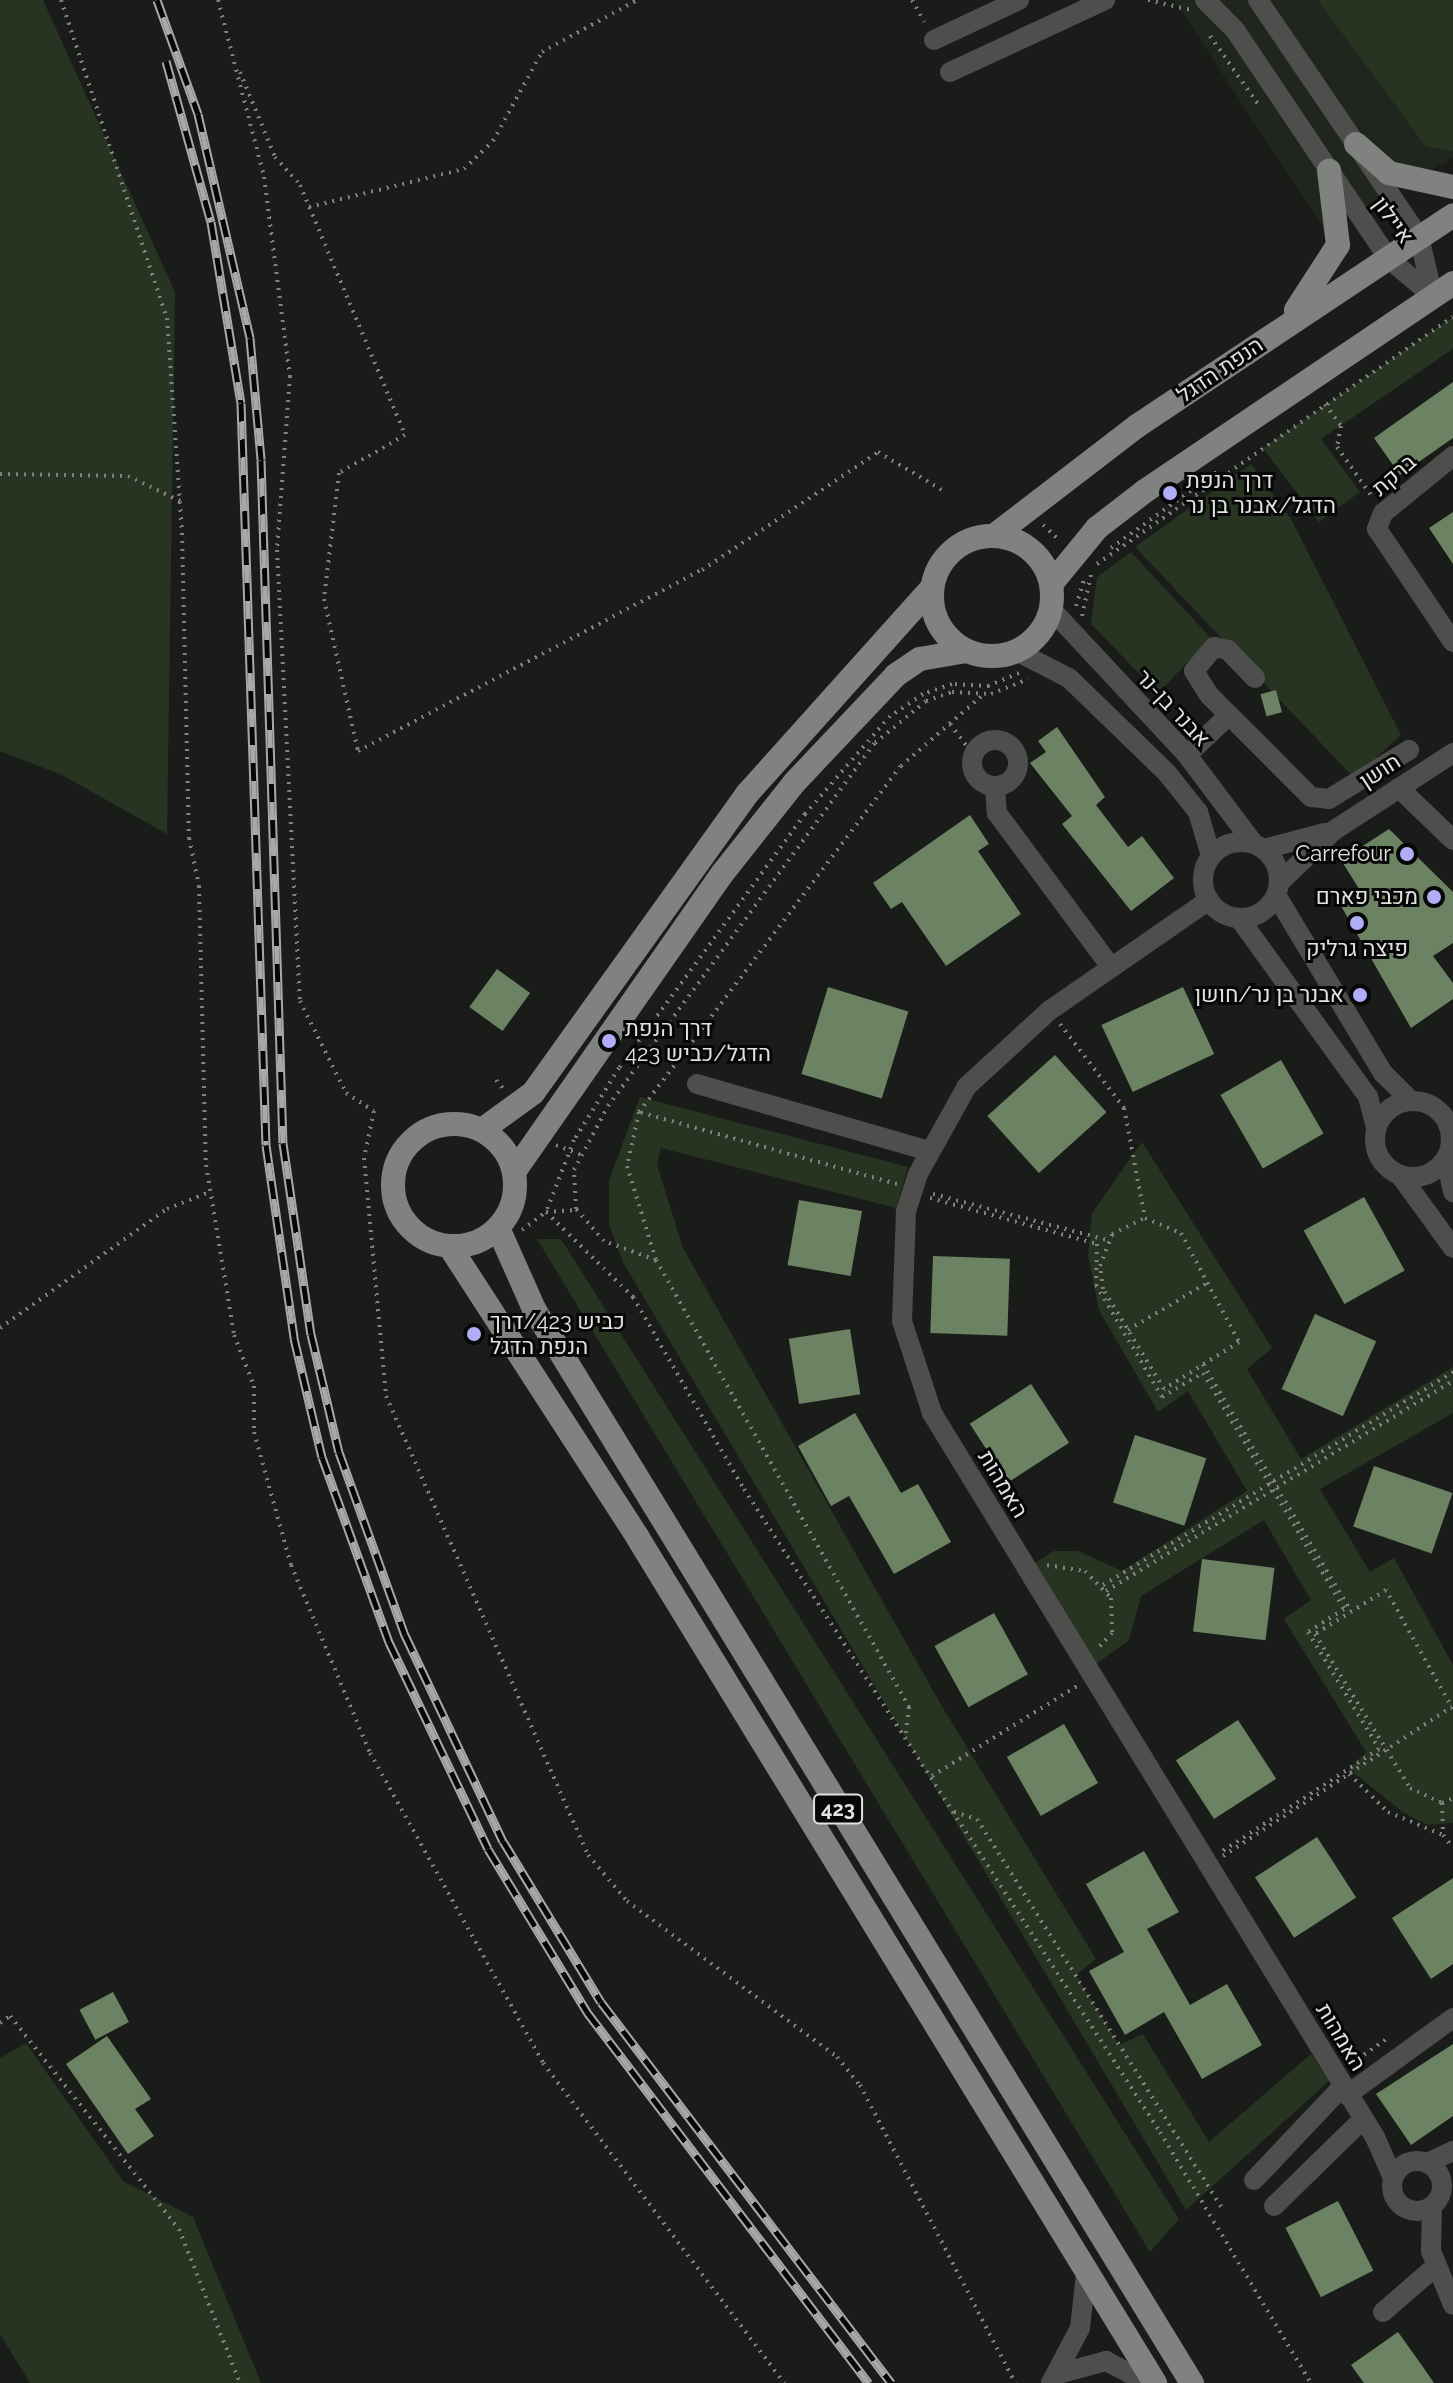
<!DOCTYPE html>
<html>
<head>
<meta charset="utf-8">
<style>
  body { margin:0 }
  #map { position:relative; width:1453px; height:2383px; overflow:hidden; background:#1a1c19; font-family:Raleway,Heebo,sans-serif }
  div>[style] { position:absolute }
  [style*='--x'] { left:calc(var(--x)*1px); top:calc(var(--y)*1px); width:calc(var(--w)*1px); rotate:calc(var(--a)*1deg) }
  .built>* { inset:0; background:#20261e }
  .green>* { inset:0; background:#263421 }
  .building>* { inset:0; background:#6b8362; transform-origin:0 0 }
  .path>* { height:4px; margin-top:-2px; transform-origin:0; background:repeating-linear-gradient(90deg,#818280 0 2px,transparent 0 8px) }
  .minor>* { height:20px; margin:-10px; padding:0 10px; transform-origin:10px; border-radius:10px; background:#4e4f4d }
  .minor>.ring { margin:-10px; padding:0; box-sizing:content-box; background:none; border:20px solid #4e4f4d; border-radius:50% }
  .major>* { height:24px; margin:-12px; padding:0 12px; transform-origin:12px; border-radius:12px; background:#80827f }
  .major>.ring { margin:-12px; padding:0; box-sizing:content-box; background:none; border:24px solid #80827f; border-radius:50% }
  .rail>* { height:9px; margin-top:-4.5px; transform-origin:0; background:repeating-linear-gradient(90deg,#060706 0 18px,#a8a9a7 0 36px); box-sizing:border-box; border-block:2px solid #a8a9a7 }
  .dots>* { width:22px; height:22px; translate:-50% -50%; box-sizing:border-box; border:4px solid #060706; border-radius:50% }
  span { translate:-50% -50%; white-space:nowrap; text-align:center; line-height:1.15; -webkit-text-stroke:6px #060706; paint-order:stroke }
  .shield-label span { padding:2px 6px; background:#060706; border:2px solid; border-radius:6px; -webkit-text-stroke-width:0 }
  .shield-label { font-size:20px; color:#e2e3e1; font-weight:700 }
  .street-label { font-size:22px; color:#e2e3e1 }
  .poi-label { font-size:22px; color:#e2e3e1 }
  .left { translate:0 -50%; text-align:left }
  .right { translate:-100% -50%; text-align:right }
</style>
</head>
<body>
<div id="map">
  <div class="built">
    <i style="clip-path:polygon(1174px 0,1453px 0,1453px 158px,1325px 230px)"></i>
  </div>
  <div class="green">
    <i style="clip-path:polygon(0 0,43px 0,175px 292px,167px 834px,62px 775px,0 751px)"></i>
    <i style="clip-path:polygon(1318px 0,1453px 0,1453px 151px,1426px 147px)"></i>
    <i style="clip-path:polygon(1453px 317px,1453px 349px,1321px 439px,1360px 492px,1319px 522px,1263px 448px)"></i>
    <i style="clip-path:polygon(1251px 464px,1292px 521px,1401px 735px,1354px 778px,1135px 547px)"></i>
    <i style="clip-path:polygon(1131px 552px,1211px 638px,1158px 693px,1091px 624px,1097px 577px)"></i>
    <i style="clip-path:polygon(640px 1097px,908px 1167px,896px 1208px,661px 1148px,657px 1165px,683px 1248px,940px 1703px,1096px 1959px,1076px 1975px,1119px 2045px,1143px 2034px,1209px 2142px,1311px 2054px,1329px 2081px,1186px 2210px,624px 1264px,609px 1225px,609px 1180px)"></i>
    <i style="clip-path:polygon(1142px 1142px,1272px 1348px,1247px 1369px,1301px 1459px,1453px 1367px,1453px 1413px,1320px 1489px,1370px 1572px,1394px 1558px,1453px 1665px,1453px 1823px,1428px 1825px,1404px 1813px,1349px 1769px,1366px 1752px,1284px 1619px,1311px 1600px,1264px 1520px,1141px 1596px,1129px 1640px,1096px 1664px,1035px 1563px,1054px 1551px,1078px 1551px,1122px 1571px,1247px 1491px,1188px 1391px,1158px 1412px,1099px 1310px,1088px 1255px,1092px 1213px)"></i>
    <i style="clip-path:polygon(537px 1239px,561px 1239px,1179px 2219px,1150px 2252px)"></i>
    <i style="clip-path:polygon(26px 2043px,123px 2181px,193px 2217px,261px 2383px,30px 2383px,0 2334px,0 2058px)"></i>
  </div>
  <div class="building">
    <i style="clip-path:polygon(1453px 382px,1453px 438px,1400px 475px,1374px 438px)"></i>
    <i style="clip-path:polygon(1453px 512px,1453px 564px,1429px 528px)"></i>
    <i style="left:1276px;top:690px;width:23px;height:16px;rotate:75deg"></i>
    <i style="clip-path:polygon(1057px 727px,1105px 797px,1096px 805px,1128px 847px,1142px 836px,1174px 878px,1131px 911px,1062px 824px,1072px 816px,1030px 763px,1046px 752px,1038px 741px)"></i>
    <i style="clip-path:polygon(970px 815px,989px 844px,978px 851px,1021px 914px,946px 966px,902px 902px,891px 909px,873px 883px)"></i>
    <i style="clip-path:polygon(1389px 829px,1453px 892px,1453px 943px,1433px 956px,1453px 983px,1453px 999px,1411px 1028px,1341px 906px,1361px 892px,1341px 860px)"></i>
    <i style="left:497px;top:969px;width:41px;height:47px;rotate:36deg"></i>
    <i style="left:828px;top:987px;width:84px;height:91px;rotate:17deg"></i>
    <i style="left:1183px;top:987px;width:74px;height:90px;rotate:65deg"></i>
    <i style="left:1055px;top:1055px;width:77px;height:91px;rotate:48deg"></i>
    <i style="left:1281px;top:1060px;width:85px;height:70px;rotate:60deg"></i>
    <i style="left:1364px;top:1197px;width:84px;height:69px;rotate:61deg"></i>
    <i style="left:799px;top:1200px;width:64px;height:66px;rotate:10deg"></i>
    <i style="left:933px;top:1256px;width:77px;height:77px;rotate:2deg"></i>
    <i style="left:1315px;top:1314px;width:67px;height:82px;rotate:24deg"></i>
    <i style="left:850px;top:1329px;width:66px;height:62px;rotate:81deg"></i>
    <i style="left:1031px;top:1384px;width:70px;height:73px;rotate:57deg"></i>
    <i style="clip-path:polygon(855px 1413px,901px 1493px,918px 1484px,951px 1542px,894px 1574px,849px 1496px,831px 1506px,798px 1446px)"></i>
    <i style="left:1135px;top:1435px;width:75px;height:71px;rotate:18deg"></i>
    <i style="left:1374px;top:1466px;width:83px;height:64px;rotate:19deg"></i>
    <i style="left:1202px;top:1559px;width:73px;height:73px;rotate:7deg"></i>
    <i style="left:994px;top:1613px;width:70px;height:68px;rotate:61deg"></i>
    <i style="left:1238px;top:1720px;width:70px;height:74px;rotate:57deg"></i>
    <i style="left:1064px;top:1724px;width:68px;height:66px;rotate:60deg"></i>
    <i style="left:1317px;top:1837px;width:72px;height:74px;rotate:57deg"></i>
    <i style="clip-path:polygon(1144px 1851px,1179px 1912px,1147px 1929px,1190px 2005px,1227px 1984px,1262px 2045px,1202px 2079px,1164px 2012px,1125px 2035px,1089px 1971px,1124px 1952px,1086px 1884px)"></i>
    <i style="clip-path:polygon(1453px 1878px,1453px 1964px,1431px 1979px,1392px 1918px)"></i>
    <i style="left:113px;top:1992px;width:34px;height:38px;rotate:62deg"></i>
    <i style="clip-path:polygon(107px 2036px,151px 2099px,135px 2109px,154px 2136px,128px 2154px,66px 2064px)"></i>
    <i style="clip-path:polygon(1453px 2044px,1453px 2116px,1411px 2145px,1376px 2094px)"></i>
    <i style="left:1338px;top:2201px;width:78px;height:59px;rotate:63deg"></i>
    <i style="clip-path:polygon(1398px 2332px,1423px 2367px,1434px 2383px,1364px 2383px,1351px 2365px)"></i>
  </div>
  <div class="path">
    <i style="--x:61;--y:0;--w:335;--a:71.6"></i>
    <i style="--x:167;--y:318;--w:216;--a:86"></i>
    <i style="--x:182;--y:533;--w:305;--a:88.7"></i>
    <i style="--x:189;--y:838;--w:49;--a:78.2"></i>
    <i style="--x:199;--y:886;--w:279;--a:88.6"></i>
    <i style="--x:206;--y:1165;--w:172;--a:80.6"></i>
    <i style="--x:234;--y:1335;--w:55;--a:68.6"></i>
    <i style="--x:254;--y:1386;--w:46;--a:90"></i>
    <i style="--x:254;--y:1432;--w:138;--a:74.5"></i>
    <i style="--x:291;--y:1565;--w:204;--a:67.2"></i>
    <i style="--x:370;--y:1753;--w:355;--a:60.8"></i>
    <i style="--x:543;--y:2063;--w:401;--a:53"></i>
    <i style="--x:218;--y:0;--w:183;--a:75.4"></i>
    <i style="--x:264;--y:177;--w:201;--a:82.6"></i>
    <i style="--x:290;--y:376;--w:174;--a:94.3"></i>
    <i style="--x:277;--y:550;--w:452;--a:87.1"></i>
    <i style="--x:300;--y:1001;--w:103;--a:63.4"></i>
    <i style="--x:346;--y:1093;--w:33;--a:33"></i>
    <i style="--x:374;--y:1111;--w:48;--a:102"></i>
    <i style="--x:364;--y:1158;--w:239;--a:84.7"></i>
    <i style="--x:386;--y:1396;--w:501;--a:66.25"></i>
    <i style="--x:588;--y:1855;--w:60;--a:49.7"></i>
    <i style="--x:627;--y:1901;--w:262;--a:36.6"></i>
    <i style="--x:837;--y:2057;--w:36;--a:51"></i>
    <i style="--x:860;--y:2085;--w:336;--a:62.5"></i>
    <i style="--x:912;--y:0;--w:25;--a:61"></i>
    <i style="--x:1148;--y:0;--w:44;--a:13.1"></i>
    <i style="--x:1210;--y:36;--w:83;--a:54.8"></i>
    <i style="--x:240;--y:72;--w:92;--a:67.6"></i>
    <i style="--x:275;--y:157;--w:38;--a:48"></i>
    <i style="--x:300;--y:185;--w:271;--a:67.2"></i>
    <i style="--x:405;--y:435;--w:76;--a:150.1"></i>
    <i style="--x:339;--y:473;--w:127;--a:96.8"></i>
    <i style="--x:324;--y:599;--w:156;--a:77.4"></i>
    <i style="--x:358;--y:751;--w:389;--a:-27.8"></i>
    <i style="--x:702;--y:570;--w:212;--a:-33.8"></i>
    <i style="--x:878;--y:452;--w:74;--a:30.7"></i>
    <i style="--x:309;--y:207;--w:160;--a:-13.8"></i>
    <i style="--x:464;--y:169;--w:40;--a:-44"></i>
    <i style="--x:493;--y:141;--w:102;--a:-61.2"></i>
    <i style="--x:542;--y:52;--w:108;--a:-28.7"></i>
    <i style="--x:1325;--y:404;--w:27;--a:54"></i>
    <i style="--x:1341;--y:426;--w:21;--a:101"></i>
    <i style="--x:1337;--y:447;--w:62;--a:54.8"></i>
    <i style="--x:0;--y:474;--w:128;--a:0.9"></i>
    <i style="--x:128;--y:476;--w:58;--a:25.7"></i>
    <i style="--x:1043;--y:525;--w:23;--a:43"></i>
    <i style="--x:1111;--y:548;--w:135;--a:-35.7"></i>
    <i style="--x:1097;--y:564;--w:433;--a:-34.8"></i>
    <i style="--x:1076;--y:606;--w:30;--a:-73"></i>
    <i style="--x:1082;--y:616;--w:47;--a:-77.7"></i>
    <i style="--x:1019;--y:673;--w:33;--a:157"></i>
    <i style="--x:989;--y:686;--w:37;--a:-177"></i>
    <i style="--x:952;--y:684;--w:31;--a:161"></i>
    <i style="--x:923;--y:694;--w:40;--a:146"></i>
    <i style="--x:890;--y:716;--w:130;--a:130.9"></i>
    <i style="--x:805;--y:814;--w:315;--a:126.2"></i>
    <i style="--x:619;--y:1068;--w:85;--a:122"></i>
    <i style="--x:574;--y:1140;--w:77;--a:111.3"></i>
    <i style="--x:546;--y:1212;--w:122;--a:44.3"></i>
    <i style="--x:633;--y:1297;--w:222;--a:60"></i>
    <i style="--x:744;--y:1489;--w:766;--a:57.1"></i>
    <i style="--x:1160;--y:2132;--w:293;--a:59"></i>
    <i style="--x:950;--y:724;--w:39;--a:53"></i>
    <i style="--x:1060;--y:1024;--w:106;--a:52.7"></i>
    <i style="--x:1124;--y:1108;--w:112;--a:79.2"></i>
    <i style="--x:496;--y:1080;--w:13;--a:51"></i>
    <i style="--x:639;--y:1112;--w:434;--a:-52.9"></i>
    <i style="--x:901;--y:766;--w:111;--a:-41"></i>
    <i style="--x:556;--y:1145;--w:27;--a:22"></i>
    <i style="--x:897;--y:1184;--w:268;--a:-164.4"></i>
    <i style="--x:639;--y:1112;--w:55;--a:102.5"></i>
    <i style="--x:627;--y:1166;--w:98;--a:72.9"></i>
    <i style="--x:656;--y:1260;--w:514;--a:60.49"></i>
    <i style="--x:909;--y:1707;--w:26;--a:97"></i>
    <i style="--x:933;--y:1194;--w:180;--a:14.8"></i>
    <i style="--x:930;--y:1198;--w:173;--a:15.4"></i>
    <i style="--x:1097;--y:1244;--w:41;--a:91.4"></i>
    <i style="--x:1096;--y:1285;--w:130;--a:59.5"></i>
    <i style="--x:1162;--y:1397;--w:48;--a:-30.3"></i>
    <i style="--x:1203;--y:1373;--w:275;--a:59.1"></i>
    <i style="--x:1344;--y:1609;--w:43;--a:147.4"></i>
    <i style="--x:1308;--y:1632;--w:137;--a:58.7"></i>
    <i style="--x:1379;--y:1749;--w:189;--a:146.9"></i>
    <i style="--x:1145;--y:1218;--w:39;--a:23"></i>
    <i style="--x:1181;--y:1233;--w:123;--a:62"></i>
    <i style="--x:1239;--y:1342;--w:89;--a:147.9"></i>
    <i style="--x:1164;--y:1389;--w:117;--a:-121.4"></i>
    <i style="--x:1103;--y:1289;--w:23;--a:-97"></i>
    <i style="--x:1100;--y:1266;--w:34;--a:-69"></i>
    <i style="--x:1112;--y:1234;--w:37;--a:-26"></i>
    <i style="--x:522;--y:1230;--w:30;--a:-37"></i>
    <i style="--x:546;--y:1212;--w:30;--a:-4"></i>
    <i style="--x:656;--y:1260;--w:55;--a:-159.9"></i>
    <i style="--x:604;--y:1241;--w:43;--a:-131.2"></i>
    <i style="--x:576;--y:1209;--w:39;--a:-93"></i>
    <i style="--x:574;--y:1170;--w:72;--a:-62"></i>
    <i style="--x:608;--y:1106;--w:451;--a:-53.7"></i>
    <i style="--x:875;--y:743;--w:66;--a:-39.5"></i>
    <i style="--x:926;--y:701;--w:28;--a:-19"></i>
    <i style="--x:952;--y:692;--w:39;--a:3"></i>
    <i style="--x:991;--y:694;--w:40;--a:-22"></i>
    <i style="--x:0;--y:1328;--w:205;--a:-35.5"></i>
    <i style="--x:167;--y:1209;--w:48;--a:-21.8"></i>
    <i style="--x:1128;--y:1330;--w:92;--a:-30.7"></i>
    <i style="--x:1203;--y:1364;--w:288;--a:59.1"></i>
    <i style="--x:1047;--y:1565;--w:38;--a:9"></i>
    <i style="--x:1085;--y:1571;--w:37;--a:46"></i>
    <i style="--x:1111;--y:1598;--w:35;--a:88"></i>
    <i style="--x:1112;--y:1633;--w:22;--a:133"></i>
    <i style="--x:1103;--y:1585;--w:410;--a:-31.3"></i>
    <i style="--x:1106;--y:1591;--w:406;--a:-31.2"></i>
    <i style="--x:1453;--y:1709;--w:137;--a:-119.4"></i>
    <i style="--x:1386;--y:1590;--w:84;--a:148.2"></i>
    <i style="--x:1315;--y:1634;--w:181;--a:58.3"></i>
    <i style="--x:1410;--y:1788;--w:35;--a:25"></i>
    <i style="--x:1442;--y:1803;--w:12;--a:-24"></i>
    <i style="--x:1349;--y:1774;--w:54;--a:44.3"></i>
    <i style="--x:1388;--y:1812;--w:60;--a:22.7"></i>
    <i style="--x:1443;--y:1835;--w:16;--a:52"></i>
    <i style="--x:932;--y:1776;--w:171;--a:-31.8"></i>
    <i style="--x:1442;--y:1803;--w:32;--a:88"></i>
    <i style="--x:954;--y:1812;--w:24;--a:17"></i>
    <i style="--x:977;--y:1819;--w:461;--a:57.8"></i>
    <i style="--x:1223;--y:1856;--w:273;--a:-33.1"></i>
    <i style="--x:0;--y:2023;--w:12;--a:-35"></i>
    <i style="--x:10;--y:2016;--w:272;--a:51.6"></i>
    <i style="--x:179;--y:2229;--w:166;--a:68.4"></i>
    <i style="--x:1351;--y:2064;--w:47;--a:-35.4"></i>
  </div>
  <div class="minor">
    <i style="--x:1205;--y:0;--w:42;--a:45"></i>
    <i style="--x:1235;--y:30;--w:275;--a:56.1"></i>
    <i style="--x:1388;--y:258;--w:59;--a:40.2"></i>
    <i style="--x:1258;--y:0;--w:287;--a:55.8"></i>
    <i style="--x:1419;--y:237;--w:61;--a:76.7"></i>
    <i style="--x:934;--y:40;--w:94;--a:-25.2"></i>
    <i style="--x:950;--y:72;--w:171;--a:-24.9"></i>
    <i style="--x:1453;--y:456;--w:90;--a:140.8"></i>
    <i style="--x:1383;--y:513;--w:17;--a:111"></i>
    <i style="--x:1377;--y:529;--w:136;--a:56.1"></i>
    <i style="--x:1051;--y:609;--w:200;--a:47"></i>
    <i style="--x:1187;--y:755;--w:111;--a:53"></i>
    <i style="--x:1016;--y:651;--w:59;--a:27"></i>
    <i style="--x:1069;--y:678;--w:136;--a:44.1"></i>
    <i style="--x:1167;--y:773;--w:50;--a:51.5"></i>
    <i style="--x:1198;--y:812;--w:46;--a:73.5"></i>
    <i style="--x:1255;--y:678;--w:39;--a:-134"></i>
    <i style="--x:1228;--y:650;--w:14;--a:-168"></i>
    <i style="--x:1214;--y:647;--w:31;--a:130"></i>
    <i style="--x:1194;--y:671;--w:28;--a:58"></i>
    <i style="--x:1209;--y:695;--w:144;--a:45"></i>
    <i style="--x:1311;--y:797;--w:18;--a:6"></i>
    <i style="--x:1329;--y:799;--w:94;--a:-31.5"></i>
    <i class="ring" style="left:972px;top:740px;width:26px;height:26px"></i>
    <i style="--x:1187;--y:755;--w:58;--a:-43.6"></i>
    <i style="--x:995;--y:787;--w:26;--a:86"></i>
    <i style="--x:997;--y:813;--w:192;--a:53.5"></i>
    <i style="--x:1399;--y:788;--w:75;--a:43.9"></i>
    <i class="ring" style="left:1203px;top:842px;width:56px;height:56px"></i>
    <i style="--x:1264;--y:849;--w:63;--a:-14.7"></i>
    <i style="--x:1280;--y:882;--w:74;--a:-43.9"></i>
    <i style="--x:1333;--y:831;--w:143;--a:-33"></i>
    <i style="--x:1276;--y:895;--w:208;--a:59"></i>
    <i style="--x:1383;--y:1073;--w:38;--a:45"></i>
    <i style="--x:1209;--y:900;--w:193;--a:145.3"></i>
    <i style="--x:1050;--y:1010;--w:113;--a:137.5"></i>
    <i style="--x:967;--y:1086;--w:101;--a:119.1"></i>
    <i style="--x:918;--y:1174;--w:40;--a:108"></i>
    <i style="--x:906;--y:1212;--w:109;--a:92.1"></i>
    <i style="--x:902;--y:1321;--w:97;--a:71.9"></i>
    <i style="--x:932;--y:1413;--w:849;--a:58.54"></i>
    <i style="--x:1375;--y:2137;--w:45;--a:66.3"></i>
    <i style="--x:1239;--y:918;--w:221;--a:54.2"></i>
    <i style="--x:1368;--y:1097;--w:31;--a:75"></i>
    <i style="--x:697;--y:1084;--w:241;--a:16.1"></i>
    <i class="ring" style="left:1375px;top:1101px;width:56px;height:56px"></i>
    <i style="--x:1446;--y:1159;--w:34;--a:78"></i>
    <i style="--x:1400;--y:1175;--w:90;--a:54"></i>
    <i style="--x:1347;--y:2095;--w:131;--a:-36"></i>
    <i class="ring" style="left:1392px;top:2161px;width:30px;height:30px"></i>
    <i style="--x:1427;--y:2163;--w:29;--a:-25"></i>
    <i style="--x:1254;--y:2180;--w:128;--a:-46.6"></i>
    <i style="--x:1274;--y:2206;--w:124;--a:-44.3"></i>
    <i style="--x:1432;--y:2206;--w:45;--a:91.3"></i>
    <i style="--x:1431;--y:2251;--w:58;--a:67.8"></i>
    <i style="--x:1383;--y:2312;--w:69;--a:-40.9"></i>
    <i style="--x:1058;--y:2374;--w:50;--a:-15.2"></i>
    <i style="--x:1106;--y:2361;--w:47;--a:27.6"></i>
    <i style="--x:1051;--y:2383;--w:62;--a:-62.2"></i>
    <i style="--x:1080;--y:2328;--w:54;--a:-83.7"></i>
  </div>
  <div class="major">
    <i style="--x:1356;--y:144;--w:44;--a:41.3"></i>
    <i style="--x:1389;--y:173;--w:66;--a:12.3"></i>
    <i style="--x:1296;--y:310;--w:77;--a:-57.1"></i>
    <i style="--x:1338;--y:245;--w:75;--a:-96.9"></i>
    <i style="--x:995;--y:535;--w:179;--a:-37.5"></i>
    <i style="--x:1137;--y:426;--w:380;--a:-33.7"></i>
    <i class="ring" style="left:932px;top:536px;width:96px;height:96px"></i>
    <i style="--x:1052;--y:583;--w:71;--a:-50.7"></i>
    <i style="--x:1097;--y:528;--w:61;--a:-37.6"></i>
    <i style="--x:1145;--y:491;--w:372;--a:-34"></i>
    <i class="ring" style="left:393px;top:1124px;width:98px;height:98px"></i>
    <i style="--x:482;--y:1130;--w:63;--a:-36"></i>
    <i style="--x:533;--y:1093;--w:368;--a:-54.4"></i>
    <i style="--x:747;--y:794;--w:277;--a:-48.1"></i>
    <i style="--x:514;--y:1172;--w:363;--a:-55.1"></i>
    <i style="--x:722;--y:874;--w:116;--a:-51.6"></i>
    <i style="--x:794;--y:783;--w:149;--a:-46.6"></i>
    <i style="--x:896;--y:675;--w:29;--a:-34"></i>
    <i style="--x:920;--y:659;--w:47;--a:-9.9"></i>
    <i style="--x:498;--y:1228;--w:89;--a:66"></i>
    <i style="--x:534;--y:1309;--w:1260;--a:58.51"></i>
    <i style="--x:450;--y:1247;--w:346;--a:57.1"></i>
    <i style="--x:638;--y:1538;--w:991;--a:58.54"></i>
  </div>
  <div class="rail">
    <i style="--x:157;--y:0;--w:121;--a:70.2"></i>
    <i style="--x:198;--y:114;--w:230;--a:76.9"></i>
    <i style="--x:250;--y:338;--w:122;--a:84.8"></i>
    <i style="--x:261;--y:460;--w:683;--a:88.16"></i>
    <i style="--x:283;--y:1143;--w:193;--a:81.7"></i>
    <i style="--x:311;--y:1334;--w:121;--a:76.7"></i>
    <i style="--x:339;--y:1452;--w:195;--a:70.2"></i>
    <i style="--x:405;--y:1635;--w:228;--a:64.6"></i>
    <i style="--x:503;--y:1841;--w:188;--a:58.7"></i>
    <i style="--x:601;--y:2002;--w:479;--a:52.7"></i>
    <i style="--x:166;--y:61;--w:167;--a:74.4"></i>
    <i style="--x:211;--y:222;--w:183;--a:80.6"></i>
    <i style="--x:241;--y:403;--w:742;--a:88.07"></i>
    <i style="--x:266;--y:1145;--w:195;--a:81.7"></i>
    <i style="--x:294;--y:1338;--w:122;--a:76.8"></i>
    <i style="--x:322;--y:1457;--w:197;--a:70.1"></i>
    <i style="--x:389;--y:1642;--w:229;--a:64.4"></i>
    <i style="--x:488;--y:1849;--w:191;--a:58.7"></i>
    <i style="--x:587;--y:2012;--w:466;--a:52.8"></i>
  </div>
  <div class="dots">
    <i style="left:1170px;top:493px;background:#b2adf9"></i>
    <i style="left:1407px;top:854px;background:#b2adf9"></i>
    <i style="left:1434px;top:897px;background:#b2adf9"></i>
    <i style="left:1357px;top:923px;background:#b2adf9"></i>
    <i style="left:1360px;top:995px;background:#b2adf9"></i>
    <i style="left:609px;top:1041px;background:#b2adf9"></i>
    <i style="left:474px;top:1334px;background:#b2adf9"></i>
  </div>
  <div class="shield-label">
    <span style="left:838px;top:1809px">423</span>
  </div>
  <div class="street-label">
    <span style="left:1393px;top:220px;rotate:54deg">איילון</span>
    <span style="left:1220px;top:370px;rotate:-34deg">הנפת הדגל</span>
    <span style="left:1394px;top:475px;rotate:-41deg">ברקת</span>
    <span style="left:1173px;top:708px;rotate:47deg">אבנר בן-נר</span>
    <span style="left:1380px;top:771px;rotate:-33deg">חושן</span>
    <span style="left:1003px;top:1484px;rotate:59deg">האמהות</span>
    <span style="left:1341px;top:2037px;rotate:59deg">האמהות</span>
  </div>
  <div class="poi-label">
    <span class="left" style="left:1186px;top:493px">דרך הנפת<br>הדגל/אבנר בן נר</span>
    <span class="right" style="left:1391px;top:854px">Carrefour</span>
    <span class="right" style="left:1418px;top:897px">מכבי פארם</span>
    <span style="left:1357px;top:949px">פיצה גרליק</span>
    <span class="right" style="left:1344px;top:995px">אבנר בן נר/חושן</span>
    <span class="left" style="left:625px;top:1041px">דרך הנפת<br>הדגל/כביש 423</span>
    <span class="left" style="left:490px;top:1334px">כביש 423/דרך<br>הנפת הדגל</span>
  </div>
</div>
</body>
</html>
